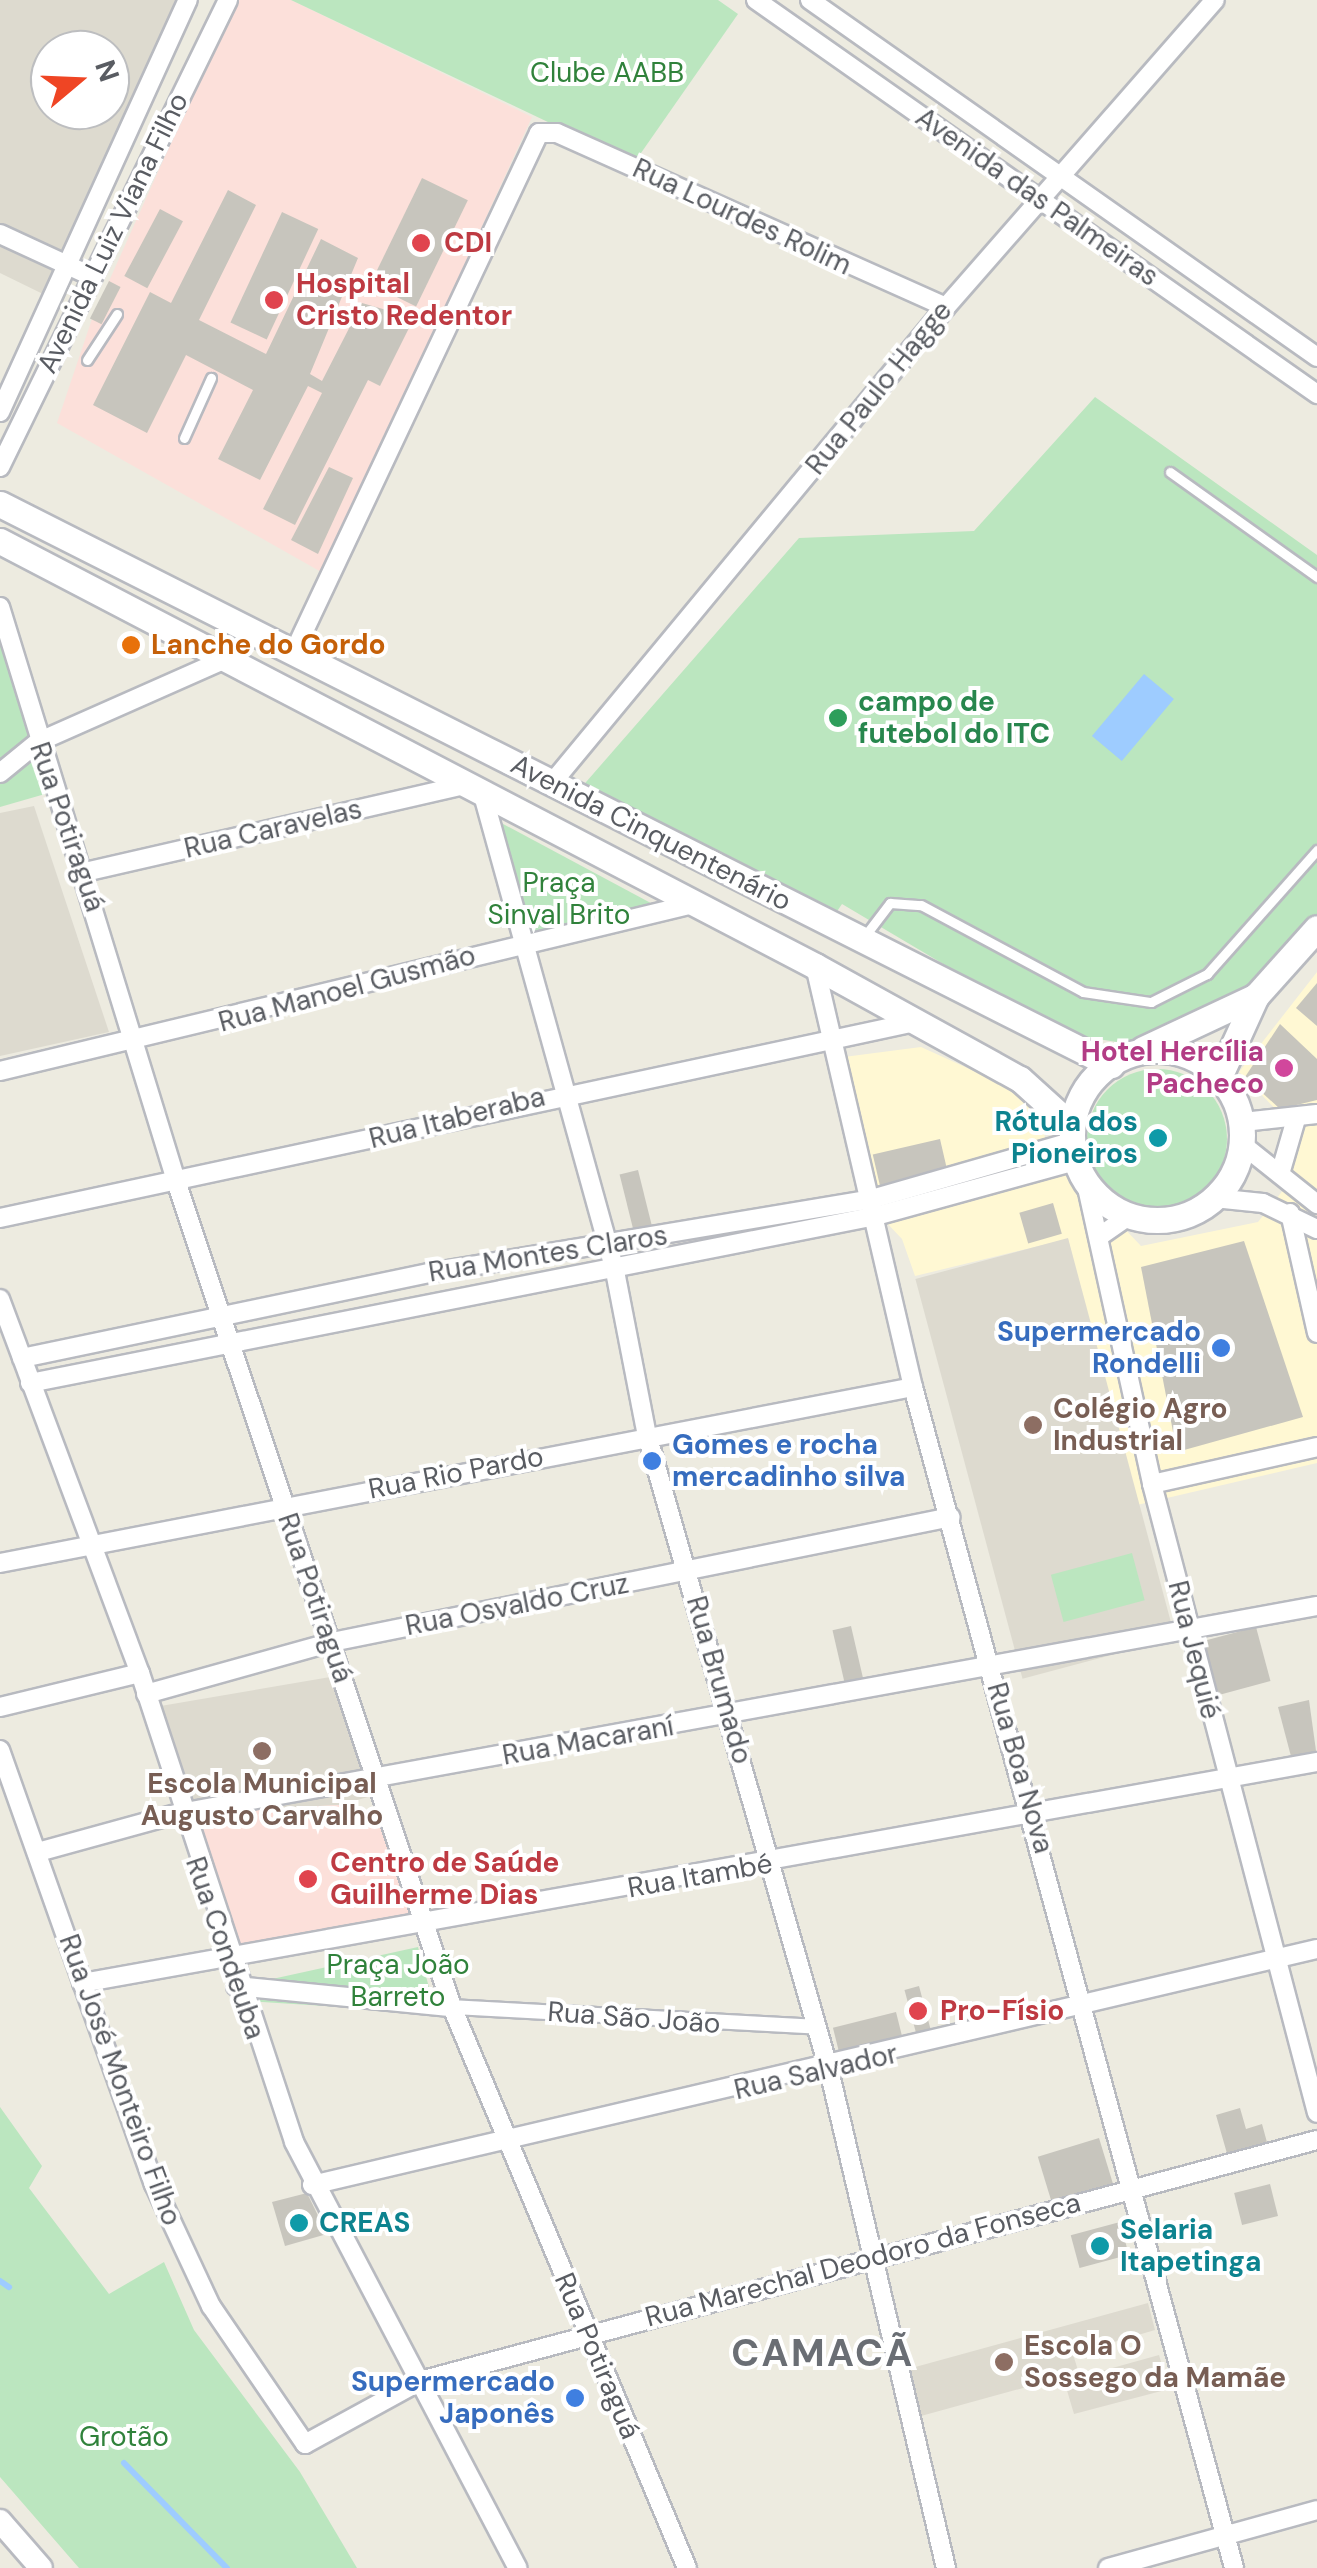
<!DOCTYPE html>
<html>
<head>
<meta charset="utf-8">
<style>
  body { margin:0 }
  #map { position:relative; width:1317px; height:2568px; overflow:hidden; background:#edebe0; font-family:"DM Sans",sans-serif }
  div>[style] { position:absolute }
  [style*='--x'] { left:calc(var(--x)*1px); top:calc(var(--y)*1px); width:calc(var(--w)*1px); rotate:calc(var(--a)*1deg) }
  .commercial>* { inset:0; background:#fff8d3 }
  .education>* { inset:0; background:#dddacf; transform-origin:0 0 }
  .medical>* { inset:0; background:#fce0da }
  .green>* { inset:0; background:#bbe6bf; transform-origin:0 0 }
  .round { border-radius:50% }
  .water>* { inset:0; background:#9eccff; transform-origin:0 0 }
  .stream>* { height:6px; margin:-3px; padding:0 3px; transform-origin:3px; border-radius:3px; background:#9eccff }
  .building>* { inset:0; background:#c7c5bd; transform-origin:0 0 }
  .roads { filter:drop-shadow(2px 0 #b8bac0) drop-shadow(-2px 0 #b8bac0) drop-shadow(0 2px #b8bac0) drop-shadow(0 -2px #b8bac0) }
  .service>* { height:9px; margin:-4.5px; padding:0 4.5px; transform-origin:4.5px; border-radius:4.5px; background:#fff }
  .pedestrian>* { height:14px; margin:-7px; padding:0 7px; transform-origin:7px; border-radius:7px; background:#fff }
  .minor>* { height:18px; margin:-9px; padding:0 9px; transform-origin:9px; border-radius:9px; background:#fff }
  .tertiary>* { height:22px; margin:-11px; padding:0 11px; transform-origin:11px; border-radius:11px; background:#fff }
  .secondary>* { height:25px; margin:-12.5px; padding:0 12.5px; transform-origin:12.5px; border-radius:12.5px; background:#fff }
  .secondary>.ring { margin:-12.5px; padding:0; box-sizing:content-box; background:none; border:25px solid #fff; border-radius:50% }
  .dots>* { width:28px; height:28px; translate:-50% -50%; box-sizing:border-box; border:5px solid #fff; border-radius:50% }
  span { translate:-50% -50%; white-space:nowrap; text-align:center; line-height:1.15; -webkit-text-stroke:8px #fff; paint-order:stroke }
  .park-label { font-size:28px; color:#30823b }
  .street-label { font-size:28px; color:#595c62 }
  .health-label { font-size:28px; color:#be3a42; font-weight:700 }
  .left { translate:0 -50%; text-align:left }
  .food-label { font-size:28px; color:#c56008; font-weight:700 }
  .leisure-label { font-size:28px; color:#27864d; font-weight:700 }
  .hotel-label { font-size:28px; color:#b23c85; font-weight:700 }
  .right { translate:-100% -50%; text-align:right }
  .culture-label { font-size:28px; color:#0d838f; font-weight:700 }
  .shop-label { font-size:28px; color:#366cbe; font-weight:700 }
  .education-label { font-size:28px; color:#785e54; font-weight:700 }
  .district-label { font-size:38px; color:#6a6e74; font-weight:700; letter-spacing:2.5px }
  .north { position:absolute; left:30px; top:30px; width:100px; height:100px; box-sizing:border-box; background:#fff; border:2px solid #bdbec0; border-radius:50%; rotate:71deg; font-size:28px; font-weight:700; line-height:40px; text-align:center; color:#595c62 }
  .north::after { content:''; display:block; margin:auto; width:35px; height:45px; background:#ef4524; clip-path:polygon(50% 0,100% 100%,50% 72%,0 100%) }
</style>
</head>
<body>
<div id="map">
  <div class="commercial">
    <i style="clip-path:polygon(1317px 972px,1317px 1463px,1137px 1505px,1068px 1239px,915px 1276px,902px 1239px,866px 1201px,836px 1058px,921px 1047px,1020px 1092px,1037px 1108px,1048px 1148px,1141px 1246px,1258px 1222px,1291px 1180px,1300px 1134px,1239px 1072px)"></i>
  </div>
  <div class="education">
    <i style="clip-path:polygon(evenodd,0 0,181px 0,45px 295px,0 273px,0 0,50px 50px,110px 50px,110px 110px,50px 110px,50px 50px)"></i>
    <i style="clip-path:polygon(34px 806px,109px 1032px,0 1056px,0 813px)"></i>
    <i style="left:1068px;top:1238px;width:414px;height:158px;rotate:75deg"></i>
    <i style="clip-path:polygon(342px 1675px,379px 1794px,339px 1805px,180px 1813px,143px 1709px)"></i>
    <i style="clip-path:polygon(1148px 2303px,1155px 2330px,1073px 2354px,1080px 2377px,1159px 2355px,1169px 2389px,1074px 2414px,1063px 2377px,921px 2416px,908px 2369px)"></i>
  </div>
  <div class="medical">
    <i style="clip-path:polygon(235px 0,291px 0,532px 117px,323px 573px,57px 423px,92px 319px)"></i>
    <i style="clip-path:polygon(339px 1805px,397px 1836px,429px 1922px,230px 1959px,180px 1813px)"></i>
  </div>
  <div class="green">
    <i style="clip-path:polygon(291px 0,718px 0,738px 14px,634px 163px)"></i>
    <i style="clip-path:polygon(1095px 397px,1317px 555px,1317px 917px,1246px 1001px,1142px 1046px,1060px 1033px,842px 904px,825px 929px,573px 797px,799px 538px,974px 531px)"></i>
    <i style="clip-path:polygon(0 607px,52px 792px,0 807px)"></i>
    <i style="clip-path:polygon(492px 818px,675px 916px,530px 949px)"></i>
    <i class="round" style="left:1087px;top:1069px;width:140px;height:140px"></i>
    <i style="left:1132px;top:1553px;width:49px;height:84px;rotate:75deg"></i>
    <i style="clip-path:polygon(418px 1947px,436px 2013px,246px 2001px,240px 1986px)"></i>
    <i style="clip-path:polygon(0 2107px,42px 2166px,29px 2188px,109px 2294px,164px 2262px,194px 2330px,300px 2472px,357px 2568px,79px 2568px,0 2477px)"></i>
  </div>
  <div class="water">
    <i style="left:1144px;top:674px;width:39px;height:81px;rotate:40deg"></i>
  </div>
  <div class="stream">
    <i style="--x:0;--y:2281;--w:11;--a:34"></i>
    <i style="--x:124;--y:2463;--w:147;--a:45.6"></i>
  </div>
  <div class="building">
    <i style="left:422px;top:178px;width:51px;height:118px;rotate:26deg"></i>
    <i style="clip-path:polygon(228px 190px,256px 205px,199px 320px,266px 354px,321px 239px,358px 258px,310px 374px,322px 381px,362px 303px,414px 318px,380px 386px,368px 380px,295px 525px,263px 509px,322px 393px,308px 386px,260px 480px,218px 459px,253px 390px,186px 355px,147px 433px,93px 405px,150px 292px,171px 303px)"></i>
    <i style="left:160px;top:209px;width:26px;height:76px;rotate:28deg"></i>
    <i style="left:282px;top:212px;width:40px;height:122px;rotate:25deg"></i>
    <i style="left:109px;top:281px;width:13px;height:42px;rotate:27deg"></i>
    <i style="clip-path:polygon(329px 467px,353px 478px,318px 554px,291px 540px)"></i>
    <i style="clip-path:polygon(1317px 983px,1317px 1026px,1296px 1008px)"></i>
    <i style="clip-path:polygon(1280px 1024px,1317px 1059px,1317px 1100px,1280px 1109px,1245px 1077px)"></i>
    <i style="left:940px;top:1139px;width:37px;height:69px;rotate:77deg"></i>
    <i style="left:638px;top:1170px;width:62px;height:19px;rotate:76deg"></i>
    <i style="left:1053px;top:1203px;width:32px;height:35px;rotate:74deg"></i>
    <i style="clip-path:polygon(1244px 1241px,1303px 1417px,1177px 1452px,1141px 1267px)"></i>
    <i style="left:851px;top:1626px;width:62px;height:19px;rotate:77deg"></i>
    <i style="left:1256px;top:1627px;width:56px;height:64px;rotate:75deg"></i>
    <i style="clip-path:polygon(1309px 1700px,1317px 1758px,1293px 1764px,1278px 1707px)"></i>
    <i style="left:919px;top:1986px;width:47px;height:15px;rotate:75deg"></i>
    <i style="left:896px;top:2012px;width:25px;height:65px;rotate:76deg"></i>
    <i style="clip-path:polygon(1240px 2108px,1246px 2129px,1262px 2124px,1268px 2146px,1228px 2157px,1216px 2115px)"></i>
    <i style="left:1099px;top:2138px;width:52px;height:64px;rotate:73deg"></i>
    <i style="left:1270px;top:2184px;width:33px;height:37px;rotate:76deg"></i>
    <i style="clip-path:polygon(307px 2193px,327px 2234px,285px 2246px,272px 2202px)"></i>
    <i style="left:1120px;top:2222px;width:34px;height:51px;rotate:75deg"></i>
  </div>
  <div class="roads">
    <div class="service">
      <i style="--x:87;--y:360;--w:55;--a:-56.9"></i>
      <i style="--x:184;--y:438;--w:66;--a:-65.8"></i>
      <i style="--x:1170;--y:472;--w:181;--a:35.5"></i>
      <i style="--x:864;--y:937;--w:43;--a:-52.6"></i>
      <i style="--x:890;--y:903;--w:31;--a:4"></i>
      <i style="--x:921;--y:905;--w:184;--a:28.2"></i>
      <i style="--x:1083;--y:992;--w:69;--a:8.4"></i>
      <i style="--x:1151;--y:1002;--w:63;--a:-26.6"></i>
      <i style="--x:1207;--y:974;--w:166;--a:-48.4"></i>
    </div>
    <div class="pedestrian">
      <i style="--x:452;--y:2007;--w:365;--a:3.1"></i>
    </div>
    <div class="minor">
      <i style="--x:756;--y:0;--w:686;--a:35.08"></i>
      <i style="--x:810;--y:0;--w:620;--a:35.15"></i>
      <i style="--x:0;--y:234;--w:100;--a:24.8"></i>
      <i style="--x:0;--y:412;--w:453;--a:-65.5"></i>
      <i style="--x:0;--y:467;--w:520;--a:-63.98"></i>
      <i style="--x:0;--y:607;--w:607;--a:72.94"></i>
      <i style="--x:178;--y:1187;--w:865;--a:71.52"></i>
      <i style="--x:452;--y:2007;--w:608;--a:67.27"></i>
      <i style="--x:294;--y:652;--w:574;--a:-64.73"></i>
      <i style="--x:539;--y:133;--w:18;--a:0"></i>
      <i style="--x:557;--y:133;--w:426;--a:24.1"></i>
      <i style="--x:0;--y:773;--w:49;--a:-39.2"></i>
      <i style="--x:38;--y:742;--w:202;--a:-23.9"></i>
      <i style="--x:552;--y:783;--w:618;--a:-50.38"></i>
      <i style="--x:946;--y:307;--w:408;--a:-48.8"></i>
      <i style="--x:483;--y:795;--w:489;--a:74.5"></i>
      <i style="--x:614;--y:1266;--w:172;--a:79"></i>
      <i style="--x:647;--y:1435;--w:661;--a:74.01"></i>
      <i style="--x:829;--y:2070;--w:512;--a:76.78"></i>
      <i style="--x:85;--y:872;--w:387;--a:-12.9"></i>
      <i style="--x:815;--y:966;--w:432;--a:76.9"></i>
      <i style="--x:913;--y:1387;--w:1224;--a:74.79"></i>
      <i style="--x:0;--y:1071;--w:713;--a:-13.55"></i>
      <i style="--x:1243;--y:1122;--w:74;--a:-6.2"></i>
      <i style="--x:1243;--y:1145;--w:95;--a:38.6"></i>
      <i style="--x:1280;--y:1174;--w:57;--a:-73.8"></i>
      <i style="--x:1086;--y:1183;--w:308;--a:77.6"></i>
      <i style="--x:1152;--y:1484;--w:650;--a:75.3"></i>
      <i style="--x:1214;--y:1198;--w:49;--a:5.8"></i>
      <i style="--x:1263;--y:1203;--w:60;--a:25.7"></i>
      <i style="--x:1290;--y:1213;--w:123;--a:77.3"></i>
      <i style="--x:0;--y:1218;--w:936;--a:-12.09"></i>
      <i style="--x:1103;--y:1234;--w:32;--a:-35"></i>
      <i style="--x:0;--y:1299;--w:399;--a:69.5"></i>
      <i style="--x:140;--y:1673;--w:494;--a:71.8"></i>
      <i style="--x:294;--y:2142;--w:481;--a:62.3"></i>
      <i style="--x:22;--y:1358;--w:417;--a:-11.8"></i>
      <i style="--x:430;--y:1273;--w:448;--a:-9.5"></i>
      <i style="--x:872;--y:1199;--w:207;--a:-16"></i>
      <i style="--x:30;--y:1383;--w:862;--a:-11.17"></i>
      <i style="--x:876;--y:1216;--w:206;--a:-15.4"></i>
      <i style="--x:1152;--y:1484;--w:169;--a:-12.6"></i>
      <i style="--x:0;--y:1563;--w:930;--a:-10.91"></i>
      <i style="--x:146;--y:1694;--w:193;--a:-15.6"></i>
      <i style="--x:332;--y:1642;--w:631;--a:-11.42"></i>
      <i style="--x:0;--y:1707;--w:144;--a:-13.7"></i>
      <i style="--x:0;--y:1750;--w:461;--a:70.5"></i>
      <i style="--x:154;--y:2184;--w:135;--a:65"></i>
      <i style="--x:211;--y:2306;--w:167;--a:55.7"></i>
      <i style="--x:305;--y:2444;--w:131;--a:-28.7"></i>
      <i style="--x:420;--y:2381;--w:929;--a:-15.04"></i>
      <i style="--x:38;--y:1852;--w:147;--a:-15.4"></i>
      <i style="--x:180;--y:1813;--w:1156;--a:-10.32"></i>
      <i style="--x:82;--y:1983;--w:1255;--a:-10.15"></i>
      <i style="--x:236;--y:1986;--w:217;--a:5.6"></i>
      <i style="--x:312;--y:2185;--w:1032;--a:-13.22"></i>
      <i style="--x:1108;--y:2568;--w:217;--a:-15.5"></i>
    </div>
    <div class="tertiary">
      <i style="--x:0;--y:2521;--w:62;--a:48.9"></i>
    </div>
    <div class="secondary">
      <i style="--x:0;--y:504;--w:1245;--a:26.79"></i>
      <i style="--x:0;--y:541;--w:919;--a:27.54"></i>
      <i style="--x:815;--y:966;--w:234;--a:28.9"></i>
      <i style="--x:1020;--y:1079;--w:70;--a:42.1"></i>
      <i style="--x:1143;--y:1049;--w:125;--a:-25.1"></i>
      <i class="ring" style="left:1072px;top:1050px;width:145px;height:145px"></i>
      <i style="--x:1220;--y:1075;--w:87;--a:-65.5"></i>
      <i style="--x:1256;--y:996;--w:91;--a:-48.1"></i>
    </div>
  </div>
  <div class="dots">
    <i style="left:421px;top:243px;background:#e0444e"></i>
    <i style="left:274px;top:300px;background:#e0444e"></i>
    <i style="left:131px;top:645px;background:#e8710a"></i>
    <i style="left:838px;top:718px;background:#2e9e5b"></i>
    <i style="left:1284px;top:1068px;background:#d1479c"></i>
    <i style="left:1158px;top:1138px;background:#0f9aa8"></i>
    <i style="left:1221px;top:1348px;background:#3f7fe0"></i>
    <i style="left:1033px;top:1425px;background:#8d6e63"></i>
    <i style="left:652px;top:1461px;background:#3f7fe0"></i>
    <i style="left:262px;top:1751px;background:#8d6e63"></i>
    <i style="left:308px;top:1879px;background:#e0444e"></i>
    <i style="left:918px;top:2011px;background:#e0444e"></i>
    <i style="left:299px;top:2223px;background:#0f9aa8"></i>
    <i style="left:1100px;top:2246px;background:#0f9aa8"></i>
    <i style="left:1004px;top:2362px;background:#8d6e63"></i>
    <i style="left:575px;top:2398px;background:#3f7fe0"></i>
  </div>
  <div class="park-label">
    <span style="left:607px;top:73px">Clube AABB</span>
    <span style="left:559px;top:899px">Praça<br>Sinval Brito</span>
    <span style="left:398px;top:1981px">Praça João<br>Barreto</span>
    <span style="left:124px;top:2437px">Grotão</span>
  </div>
  <div class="street-label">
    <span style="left:1037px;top:197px;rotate:35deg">Avenida das Palmeiras</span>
    <span style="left:742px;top:217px;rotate:25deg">Rua Lourdes Rolim</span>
    <span style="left:113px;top:233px;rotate:-64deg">Avenida Luiz Viana Filho</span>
    <span style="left:879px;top:388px;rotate:-51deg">Rua Paulo Hagge</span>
    <span style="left:67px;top:827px;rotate:71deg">Rua Potiraguá</span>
    <span style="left:273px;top:829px;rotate:-13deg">Rua Caravelas</span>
    <span style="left:651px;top:833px;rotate:27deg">Avenida Cinquentenário</span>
    <span style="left:347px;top:989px;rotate:-15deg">Rua Manoel Gusmão</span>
    <span style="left:457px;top:1118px;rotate:-14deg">Rua Itaberaba</span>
    <span style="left:548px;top:1254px;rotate:-9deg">Rua Montes Claros</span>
    <span style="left:456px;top:1473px;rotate:-11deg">Rua Rio Pardo</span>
    <span style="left:315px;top:1598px;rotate:71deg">Rua Potiraguá</span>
    <span style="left:517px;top:1605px;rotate:-11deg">Rua Osvaldo Cruz</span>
    <span style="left:1194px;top:1650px;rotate:76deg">Rua Jequié</span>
    <span style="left:719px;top:1680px;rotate:74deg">Rua Brumado</span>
    <span style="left:588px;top:1741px;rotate:-10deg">Rua Macaraní</span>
    <span style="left:1020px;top:1768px;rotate:74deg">Rua Boa Nova</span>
    <span style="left:700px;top:1876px;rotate:-10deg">Rua Itambé</span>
    <span style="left:225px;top:1948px;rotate:71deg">Rua Condeuba</span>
    <span style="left:634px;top:2018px;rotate:4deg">Rua São João</span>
    <span style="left:816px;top:2072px;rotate:-13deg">Rua Salvador</span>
    <span style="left:120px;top:2080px;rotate:70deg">Rua José Monteiro Filho</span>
    <span style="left:863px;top:2260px;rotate:-15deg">Rua Marechal Deodoro da Fonseca</span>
    <span style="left:597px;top:2356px;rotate:67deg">Rua Potiraguá</span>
  </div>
  <div class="health-label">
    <span class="left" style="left:444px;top:243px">CDI</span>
    <span class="left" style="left:296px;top:300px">Hospital<br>Cristo Redentor</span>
    <span class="left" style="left:330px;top:1879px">Centro de Saúde<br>Guilherme Dias</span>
    <span class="left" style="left:940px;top:2011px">Pro-Físio</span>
  </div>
  <div class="food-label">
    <span class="left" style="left:151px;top:645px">Lanche do Gordo</span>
  </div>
  <div class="leisure-label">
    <span class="left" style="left:858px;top:718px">campo de<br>futebol do ITC</span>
  </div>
  <div class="hotel-label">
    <span class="right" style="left:1264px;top:1068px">Hotel Hercília<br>Pacheco</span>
  </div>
  <div class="culture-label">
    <span class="right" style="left:1138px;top:1138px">Rótula dos<br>Pioneiros</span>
    <span class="left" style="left:319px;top:2223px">CREAS</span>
    <span class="left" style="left:1120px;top:2246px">Selaria<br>Itapetinga</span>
  </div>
  <div class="shop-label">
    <span class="right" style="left:1201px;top:1348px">Supermercado<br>Rondelli</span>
    <span class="left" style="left:672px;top:1461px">Gomes e rocha<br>mercadinho silva</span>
    <span class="right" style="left:555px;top:2398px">Supermercado<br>Japonês</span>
  </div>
  <div class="education-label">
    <span class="left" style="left:1053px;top:1425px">Colégio Agro<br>Industrial</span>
    <span style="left:262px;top:1800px">Escola Municipal<br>Augusto Carvalho</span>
    <span class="left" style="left:1024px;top:2362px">Escola O<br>Sossego da Mamãe</span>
  </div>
  <div class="district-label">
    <span style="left:823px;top:2354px">CAMACÃ</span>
  </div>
  <div class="north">N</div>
</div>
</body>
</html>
